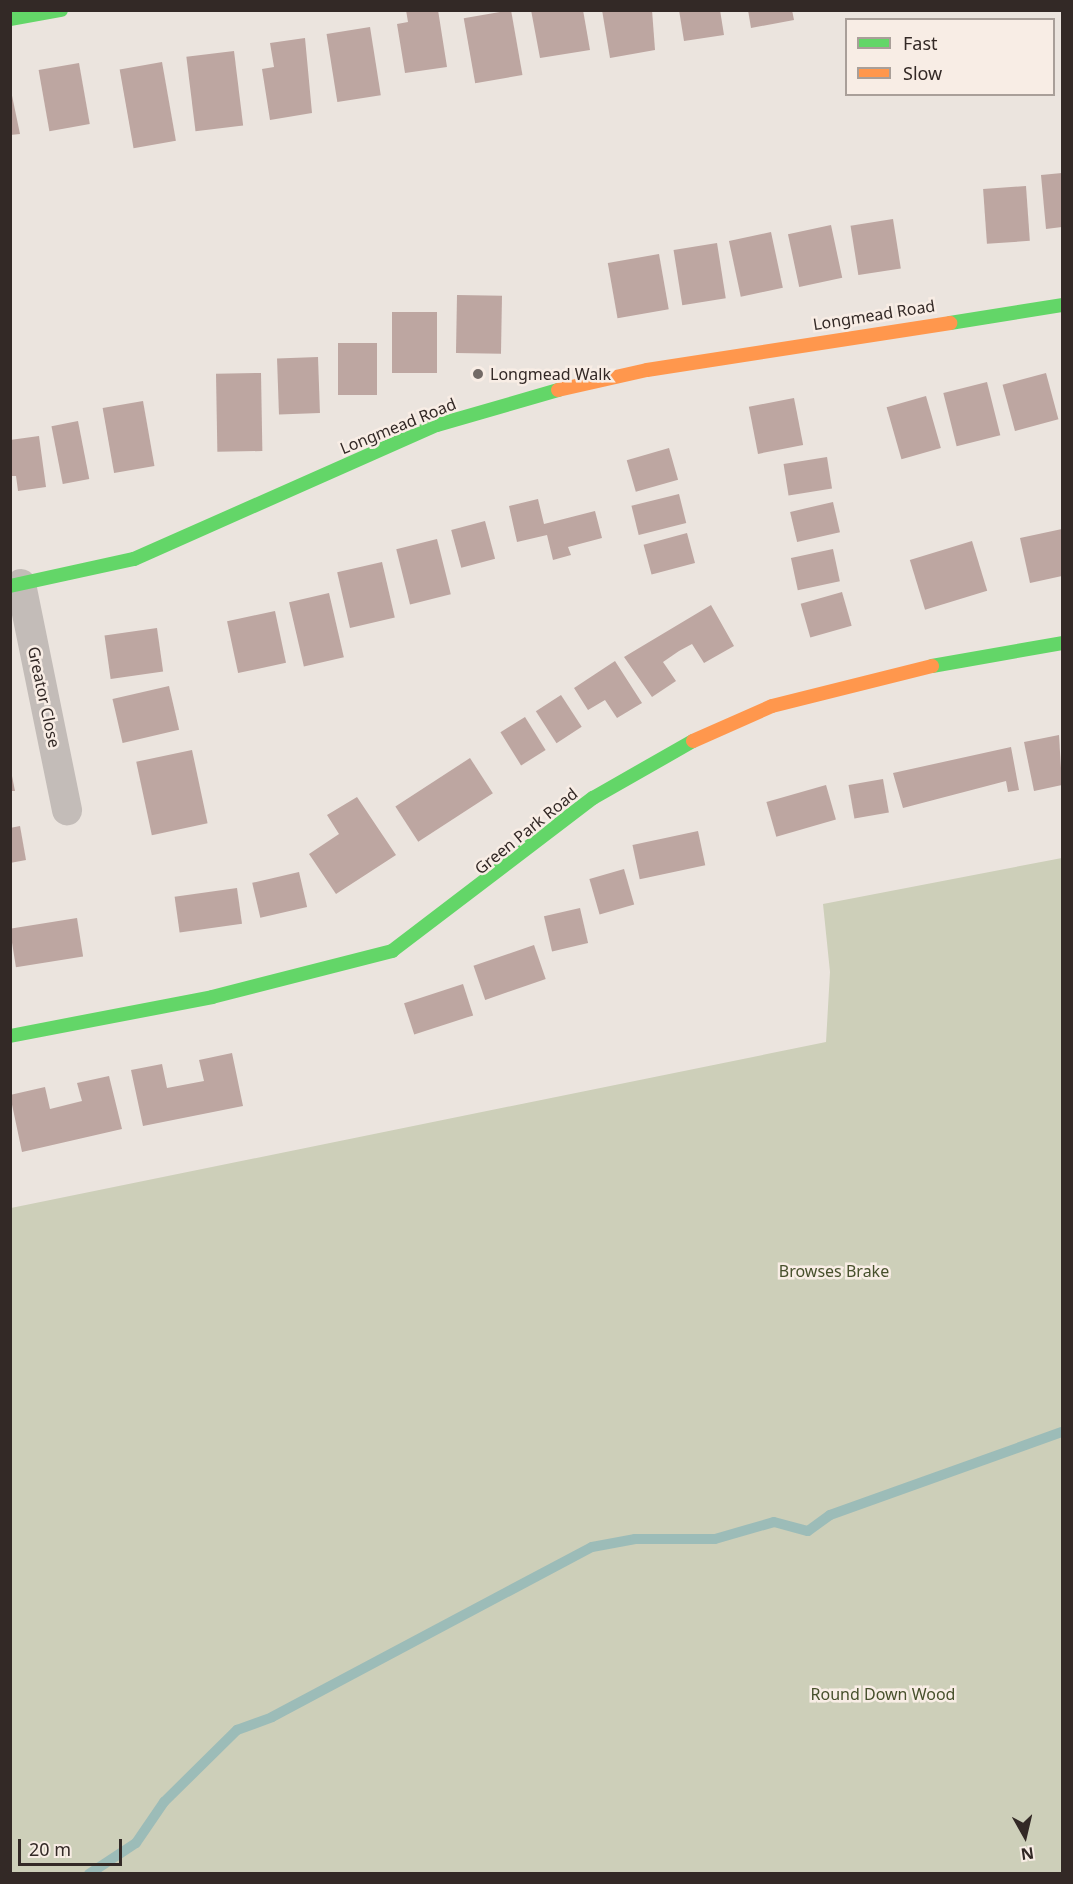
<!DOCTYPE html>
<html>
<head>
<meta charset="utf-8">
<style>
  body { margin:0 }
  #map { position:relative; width:1073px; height:1884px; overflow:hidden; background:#ebe4de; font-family:"Noto Sans",sans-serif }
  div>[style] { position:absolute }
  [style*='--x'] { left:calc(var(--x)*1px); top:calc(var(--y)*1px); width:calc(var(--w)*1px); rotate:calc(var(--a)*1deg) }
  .green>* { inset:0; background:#cdcfb9 }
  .stream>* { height:10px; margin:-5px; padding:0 5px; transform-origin:5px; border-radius:5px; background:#9cbcb8 }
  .building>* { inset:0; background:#bda6a1; transform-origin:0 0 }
  .street>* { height:30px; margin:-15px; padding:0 15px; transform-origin:15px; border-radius:15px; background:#c3bcb8 }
  .fast>* { height:14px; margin:-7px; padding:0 7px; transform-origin:7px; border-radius:7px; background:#63d668 }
  .slow>* { height:14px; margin:-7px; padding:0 7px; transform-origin:7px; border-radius:7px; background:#ff974d }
  .dots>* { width:16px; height:16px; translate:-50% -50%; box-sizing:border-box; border:3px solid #f8ede5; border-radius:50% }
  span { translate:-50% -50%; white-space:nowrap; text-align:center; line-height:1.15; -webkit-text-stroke:5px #f8ede5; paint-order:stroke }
  .street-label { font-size:16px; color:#332926 }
  .poi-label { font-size:16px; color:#332926 }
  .left { translate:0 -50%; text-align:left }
  .park-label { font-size:16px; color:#47502c }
  .frame { position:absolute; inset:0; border:12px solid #332926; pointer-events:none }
  .legend { position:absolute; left:845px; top:18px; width:210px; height:78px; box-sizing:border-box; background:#f8ede5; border:2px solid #a99f99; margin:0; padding:8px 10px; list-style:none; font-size:18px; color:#332926 }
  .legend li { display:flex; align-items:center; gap:12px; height:30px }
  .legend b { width:30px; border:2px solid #a99f99 }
  .north { position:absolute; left:995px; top:1806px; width:60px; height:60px; -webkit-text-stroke:4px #f8ede5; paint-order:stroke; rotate:172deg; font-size:16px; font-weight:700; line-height:24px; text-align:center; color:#332926 }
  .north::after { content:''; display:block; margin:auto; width:21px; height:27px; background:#332926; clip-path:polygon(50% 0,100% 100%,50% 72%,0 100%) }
  .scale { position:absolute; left:18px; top:1839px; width:104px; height:27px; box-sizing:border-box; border:3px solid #332926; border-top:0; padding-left:8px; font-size:18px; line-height:21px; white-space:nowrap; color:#332926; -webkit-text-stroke:4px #f8ede5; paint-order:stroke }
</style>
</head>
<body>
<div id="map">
  <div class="green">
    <i style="clip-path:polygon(1062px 858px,1062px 1873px,11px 1873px,11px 1208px,826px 1042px,830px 972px,823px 904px)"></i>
  </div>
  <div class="stream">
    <i style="--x:89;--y:1874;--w:56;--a:-33.4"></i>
    <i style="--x:136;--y:1843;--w:50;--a:-55.7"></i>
    <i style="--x:164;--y:1802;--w:103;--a:-44.6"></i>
    <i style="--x:237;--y:1730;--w:37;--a:-20"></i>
    <i style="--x:272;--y:1717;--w:362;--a:-28"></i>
    <i style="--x:592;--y:1547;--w:44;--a:-10.5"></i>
    <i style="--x:635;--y:1539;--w:80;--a:0"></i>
    <i style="--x:715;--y:1539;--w:61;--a:-16.1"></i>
    <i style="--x:774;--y:1522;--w:35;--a:15"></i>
    <i style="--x:808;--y:1531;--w:27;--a:-36"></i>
    <i style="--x:830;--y:1515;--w:246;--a:-19.7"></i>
  </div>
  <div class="building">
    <i style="clip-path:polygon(406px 10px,438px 10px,447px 67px,405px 73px,397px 24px,408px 22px)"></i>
    <i style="left:511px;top:10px;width:66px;height:48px;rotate:80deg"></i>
    <i style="clip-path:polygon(531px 10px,583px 10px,590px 50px,540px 58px)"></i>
    <i style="clip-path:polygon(602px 10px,652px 10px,655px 50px,610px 58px)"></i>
    <i style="clip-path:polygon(679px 10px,720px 10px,724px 35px,684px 41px)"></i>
    <i style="clip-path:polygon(748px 10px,792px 10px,794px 20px,751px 28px)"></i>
    <i style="left:370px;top:27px;width:69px;height:44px;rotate:81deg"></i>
    <i style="clip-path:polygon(305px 38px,312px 113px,270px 120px,262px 69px,274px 67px,270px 43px)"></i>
    <i style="left:234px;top:51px;width:75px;height:48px;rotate:83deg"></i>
    <i style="left:162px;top:62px;width:80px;height:43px;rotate:80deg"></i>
    <i style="left:79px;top:63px;width:62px;height:41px;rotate:80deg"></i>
    <i style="clip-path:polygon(10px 86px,20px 134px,10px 135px)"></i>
    <i style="clip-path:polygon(1062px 173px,1062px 227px,1046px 229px,1041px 175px)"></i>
    <i style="left:1026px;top:186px;width:55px;height:43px;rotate:86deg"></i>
    <i style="left:893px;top:219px;width:50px;height:43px;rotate:81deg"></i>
    <i style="left:831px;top:225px;width:54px;height:44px;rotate:78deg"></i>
    <i style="left:771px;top:232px;width:57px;height:43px;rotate:78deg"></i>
    <i style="left:717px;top:243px;width:56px;height:44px;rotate:81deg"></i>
    <i style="left:659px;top:254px;width:56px;height:52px;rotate:80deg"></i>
    <i style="left:457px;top:295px;width:45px;height:58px;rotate:1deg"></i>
    <i style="left:392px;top:312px;width:45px;height:61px"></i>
    <i style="left:338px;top:343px;width:39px;height:52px"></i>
    <i style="left:318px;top:357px;width:56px;height:41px;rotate:88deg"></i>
    <i style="left:261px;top:373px;width:78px;height:45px;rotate:89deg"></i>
    <i style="left:1046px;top:373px;width:48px;height:45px;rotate:75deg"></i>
    <i style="left:987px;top:382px;width:55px;height:45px;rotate:76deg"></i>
    <i style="left:926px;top:396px;width:54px;height:41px;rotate:74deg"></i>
    <i style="left:794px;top:398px;width:48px;height:46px;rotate:79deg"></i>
    <i style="left:143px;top:401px;width:66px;height:41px;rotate:80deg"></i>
    <i style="left:78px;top:421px;width:59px;height:27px;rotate:79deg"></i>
    <i style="clip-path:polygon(39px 436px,46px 487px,18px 491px,16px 476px,10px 476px,10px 440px)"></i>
    <i style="left:669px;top:448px;width:33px;height:44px;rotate:74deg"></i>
    <i style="left:827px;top:457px;width:32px;height:44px;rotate:81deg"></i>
    <i style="left:679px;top:494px;width:30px;height:49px;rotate:76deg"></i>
    <i style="clip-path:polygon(538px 499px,544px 524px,595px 511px,602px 538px,568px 547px,571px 555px,553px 560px,547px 535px,517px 542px,509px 506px)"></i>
    <i style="left:833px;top:502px;width:31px;height:44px;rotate:77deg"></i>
    <i style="left:485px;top:521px;width:39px;height:35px;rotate:75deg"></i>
    <i style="clip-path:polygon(1062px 529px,1062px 576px,1030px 583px,1020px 538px)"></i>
    <i style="left:687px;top:533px;width:31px;height:45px;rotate:75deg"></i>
    <i style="left:437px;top:539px;width:57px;height:42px;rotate:76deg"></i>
    <i style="left:972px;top:541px;width:52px;height:65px;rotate:73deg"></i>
    <i style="left:833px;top:549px;width:33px;height:43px;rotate:78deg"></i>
    <i style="left:382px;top:562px;width:57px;height:46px;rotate:77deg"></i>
    <i style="left:842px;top:592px;width:35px;height:43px;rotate:74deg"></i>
    <i style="left:329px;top:593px;width:66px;height:41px;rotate:77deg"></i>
    <i style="clip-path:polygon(711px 605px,734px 646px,704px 663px,692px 644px,679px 651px,663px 662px,676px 681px,652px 697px,624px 657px)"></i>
    <i style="left:275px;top:611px;width:53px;height:49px;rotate:78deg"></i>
    <i style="left:157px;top:628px;width:44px;height:53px;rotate:82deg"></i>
    <i style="clip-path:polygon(615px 661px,642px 703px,617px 718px,605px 700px,588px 710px,574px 688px)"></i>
    <i style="left:169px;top:686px;width:45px;height:58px;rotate:77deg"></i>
    <i style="left:561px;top:695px;width:38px;height:30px;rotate:57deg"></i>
    <i style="left:525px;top:717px;width:39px;height:29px;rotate:58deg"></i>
    <i style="clip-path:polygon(1059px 735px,1062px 785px,1034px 791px,1024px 742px)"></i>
    <i style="clip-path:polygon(1011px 747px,1019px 790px,1008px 792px,1006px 781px,903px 808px,893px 773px)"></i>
    <i style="left:192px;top:750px;width:75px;height:57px;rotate:78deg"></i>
    <i style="left:470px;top:758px;width:42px;height:89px;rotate:57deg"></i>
    <i style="clip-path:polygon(10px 766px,15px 791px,10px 791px)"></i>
    <i style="left:883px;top:779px;width:34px;height:35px;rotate:80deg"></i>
    <i style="left:826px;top:785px;width:36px;height:62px;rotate:74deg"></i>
    <i style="clip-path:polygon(357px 797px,396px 855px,336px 894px,309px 854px,339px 834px,327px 815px)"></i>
    <i style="clip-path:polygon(20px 826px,26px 860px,10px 863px,10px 828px)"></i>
    <i style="left:698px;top:831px;width:35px;height:67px;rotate:78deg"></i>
    <i style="left:624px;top:869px;width:37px;height:36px;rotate:74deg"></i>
    <i style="left:299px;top:872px;width:36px;height:48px;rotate:77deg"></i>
    <i style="left:237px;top:888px;width:36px;height:63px;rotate:82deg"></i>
    <i style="left:580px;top:908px;width:36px;height:37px;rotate:77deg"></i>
    <i style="left:77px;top:918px;width:39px;height:68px;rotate:81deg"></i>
    <i style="left:534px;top:945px;width:36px;height:64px;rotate:71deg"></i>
    <i style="left:463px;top:984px;width:33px;height:62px;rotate:72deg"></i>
    <i style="clip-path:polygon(232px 1053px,243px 1106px,143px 1126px,131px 1070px,162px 1064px,167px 1088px,204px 1081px,199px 1060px)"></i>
    <i style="clip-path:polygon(109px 1076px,122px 1129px,22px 1152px,10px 1095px,45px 1087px,50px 1109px,82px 1101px,77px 1083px)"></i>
  </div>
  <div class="street">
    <i style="--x:21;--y:584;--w:231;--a:78.5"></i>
  </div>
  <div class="fast">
    <i style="--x:10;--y:19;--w:52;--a:-10"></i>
    <i style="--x:950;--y:323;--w:113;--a:-9.1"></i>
    <i style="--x:10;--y:586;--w:127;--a:-12.3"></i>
    <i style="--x:134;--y:559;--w:331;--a:-23.9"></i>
    <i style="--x:437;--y:425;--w:126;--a:-16.1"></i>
    <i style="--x:932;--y:666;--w:132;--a:-10"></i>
    <i style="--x:10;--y:1036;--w:206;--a:-10.9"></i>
    <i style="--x:212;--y:997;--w:186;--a:-14.3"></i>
    <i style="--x:392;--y:951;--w:253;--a:-37.3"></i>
    <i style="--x:593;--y:798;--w:115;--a:-29.7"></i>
  </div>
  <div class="slow">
    <i style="--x:558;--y:390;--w:91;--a:-12.7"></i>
    <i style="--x:647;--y:370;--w:307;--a:-8.8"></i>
    <i style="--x:693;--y:741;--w:86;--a:-23.9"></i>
    <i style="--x:772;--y:706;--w:165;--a:-14"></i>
  </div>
  <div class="dots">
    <i style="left:478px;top:374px;background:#736a66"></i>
  </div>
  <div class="street-label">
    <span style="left:874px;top:315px;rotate:-9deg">Longmead Road</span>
    <span style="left:398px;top:426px;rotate:-22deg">Longmead Road</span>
    <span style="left:44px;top:697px;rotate:78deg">Greator Close</span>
    <span style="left:526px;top:831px;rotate:-39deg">Green Park Road</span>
  </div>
  <div class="poi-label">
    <span class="left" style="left:490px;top:374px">Longmead Walk</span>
  </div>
  <div class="park-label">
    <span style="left:834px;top:1271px">Browses Brake</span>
    <span style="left:883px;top:1694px">Round Down Wood</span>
  </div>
  <div class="frame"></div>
  <ul class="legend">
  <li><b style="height:8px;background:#63d668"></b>Fast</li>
  <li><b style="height:8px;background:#ff974d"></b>Slow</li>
  </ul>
  <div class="north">N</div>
  <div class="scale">20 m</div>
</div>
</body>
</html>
